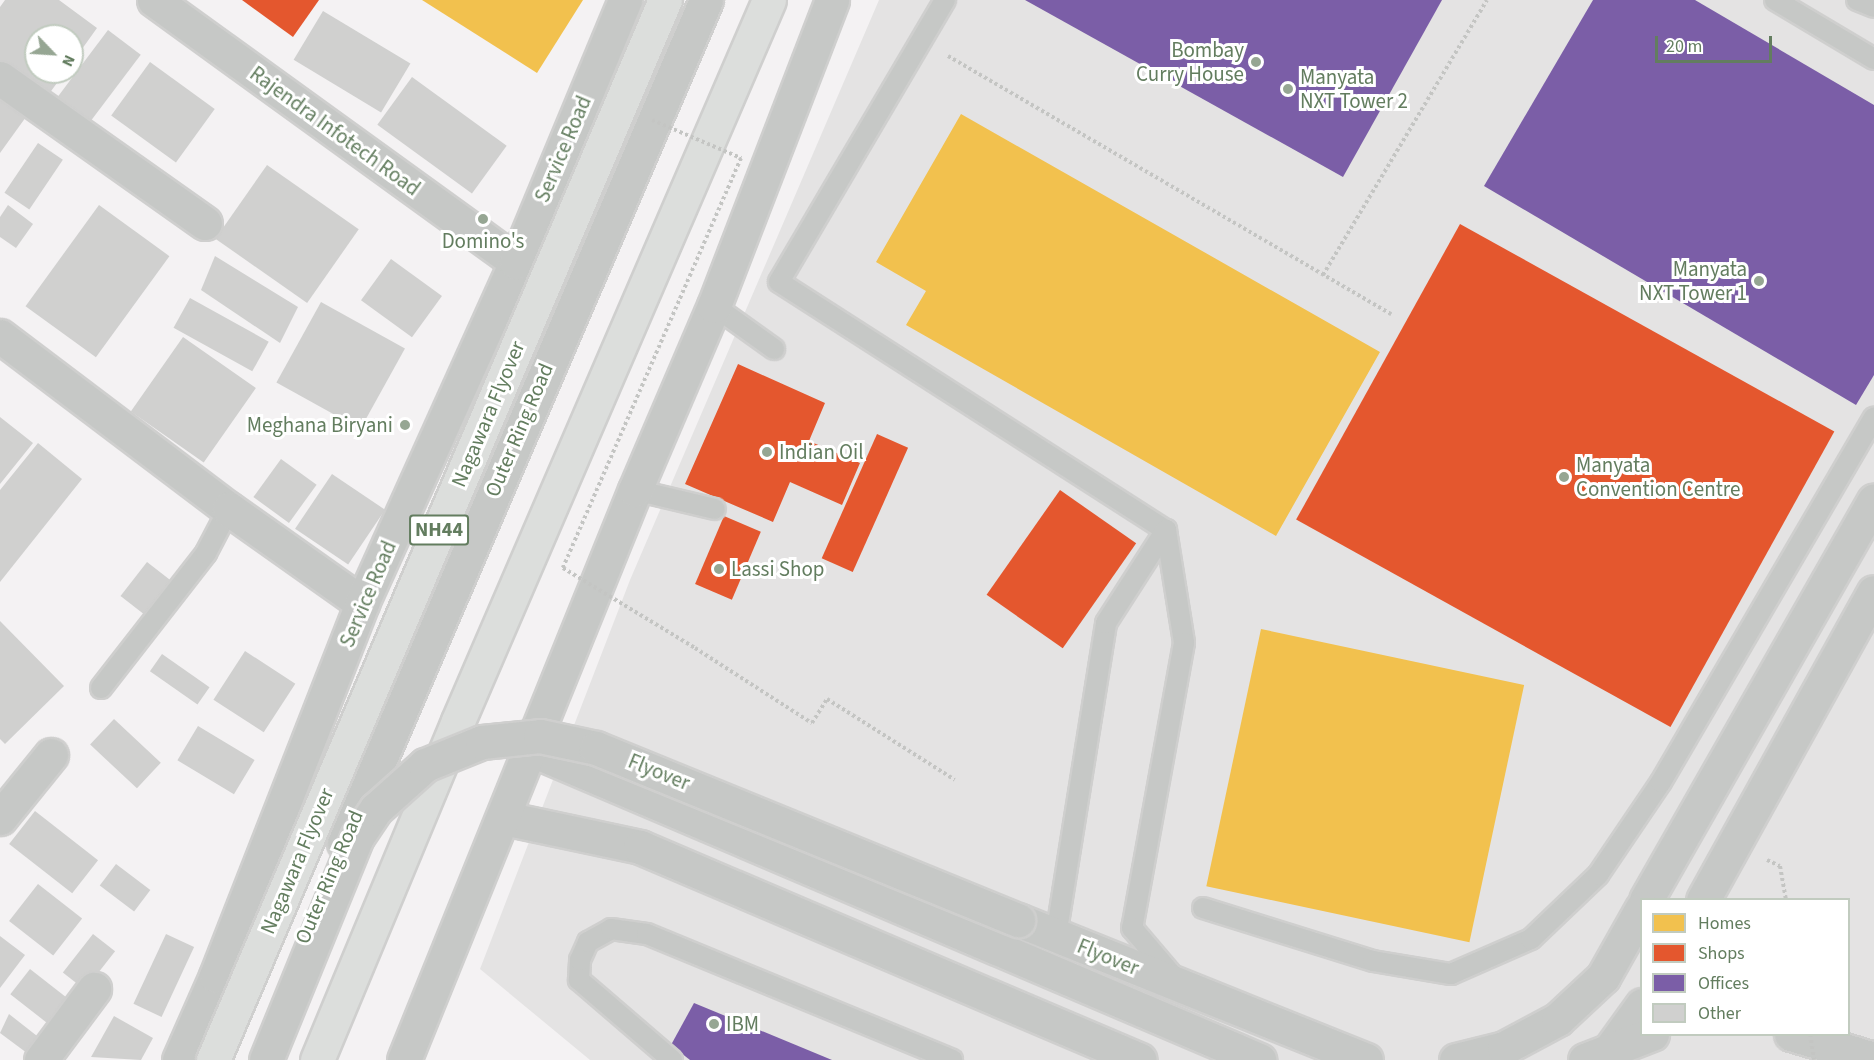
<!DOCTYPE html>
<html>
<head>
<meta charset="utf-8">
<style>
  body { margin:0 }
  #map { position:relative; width:1874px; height:1060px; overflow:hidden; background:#f4f2f3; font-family:"Source Sans 3",sans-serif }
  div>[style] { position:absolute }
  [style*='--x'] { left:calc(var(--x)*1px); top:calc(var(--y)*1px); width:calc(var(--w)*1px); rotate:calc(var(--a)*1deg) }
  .built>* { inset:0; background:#e4e3e3 }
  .homes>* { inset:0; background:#f2c14e; transform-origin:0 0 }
  .shops>* { inset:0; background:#e4572e; transform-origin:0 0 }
  .offices>* { inset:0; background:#7b5ea7 }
  .building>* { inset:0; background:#d0d0cf; transform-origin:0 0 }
  .path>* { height:4px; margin-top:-2px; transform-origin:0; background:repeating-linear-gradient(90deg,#c4c5c3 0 3px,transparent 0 6px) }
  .roads { filter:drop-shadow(2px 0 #cfcfce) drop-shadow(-2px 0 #cfcfce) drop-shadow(0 2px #cfcfce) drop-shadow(0 -2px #cfcfce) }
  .service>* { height:20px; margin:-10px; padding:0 10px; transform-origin:10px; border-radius:10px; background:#c6c8c6 }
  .minor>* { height:33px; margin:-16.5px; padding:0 16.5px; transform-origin:16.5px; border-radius:16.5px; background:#c6c8c6 }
  .tertiary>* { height:33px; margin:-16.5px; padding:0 16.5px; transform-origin:16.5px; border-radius:16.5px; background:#c6c8c6 }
  .trunk>* { height:33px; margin:-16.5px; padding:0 16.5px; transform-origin:16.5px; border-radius:16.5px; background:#dcdedc }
  .path-bridge>* { height:4px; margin-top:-2px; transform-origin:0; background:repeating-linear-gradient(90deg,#c4c5c3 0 3px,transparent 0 6px) }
  .bridges { filter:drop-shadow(2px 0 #cfcfce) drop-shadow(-2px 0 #cfcfce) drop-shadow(0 2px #cfcfce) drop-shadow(0 -2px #cfcfce) }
  .tertiary-bridge>* { height:33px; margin:-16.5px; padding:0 16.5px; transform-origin:16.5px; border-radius:16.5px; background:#c6c8c6 }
  .trunk-bridge>* { height:33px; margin:-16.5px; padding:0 16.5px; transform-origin:16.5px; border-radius:16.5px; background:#dcdedc }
  .dots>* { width:16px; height:16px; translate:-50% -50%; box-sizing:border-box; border:3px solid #fff; border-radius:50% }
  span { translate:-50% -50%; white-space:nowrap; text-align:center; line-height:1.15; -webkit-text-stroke:6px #fff; paint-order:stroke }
  .shield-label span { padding:2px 4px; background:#fff; border:2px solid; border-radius:4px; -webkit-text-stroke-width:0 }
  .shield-label { font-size:20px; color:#637d5f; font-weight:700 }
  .poi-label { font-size:21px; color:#637d5f }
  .right { translate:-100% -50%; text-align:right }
  .left { translate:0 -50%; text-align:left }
  .street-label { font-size:21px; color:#637d5f }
  .legend { position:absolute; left:1640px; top:898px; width:210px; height:138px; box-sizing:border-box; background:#fff; border:2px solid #c1cbbf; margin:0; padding:8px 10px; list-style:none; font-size:18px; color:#637d5f }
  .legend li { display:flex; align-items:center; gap:12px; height:30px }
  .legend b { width:30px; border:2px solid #c1cbbf }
  .north { position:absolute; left:24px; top:24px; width:60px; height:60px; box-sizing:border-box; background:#fff; border:2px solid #c1cbbf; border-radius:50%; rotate:115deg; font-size:16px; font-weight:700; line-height:24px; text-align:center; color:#637d5f }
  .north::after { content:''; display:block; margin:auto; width:21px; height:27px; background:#96a693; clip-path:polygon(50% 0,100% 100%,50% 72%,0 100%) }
  .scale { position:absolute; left:1655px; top:36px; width:117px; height:27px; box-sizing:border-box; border:3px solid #637d5f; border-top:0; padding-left:8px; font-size:18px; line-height:21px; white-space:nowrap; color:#637d5f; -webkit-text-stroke:4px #fff; paint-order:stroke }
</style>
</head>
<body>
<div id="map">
  <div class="built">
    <i style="clip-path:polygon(evenodd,879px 0,1874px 0,1874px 1060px,590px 1060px,480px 969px,630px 580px,879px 0,1642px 900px,1848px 900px,1848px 1034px,1642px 1034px,1642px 900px)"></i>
  </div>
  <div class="homes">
    <i style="clip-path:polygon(422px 0,583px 0,537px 73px)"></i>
    <i style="clip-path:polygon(961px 114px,1380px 352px,1276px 536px,906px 325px,926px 291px,876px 262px)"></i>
    <i style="left:1261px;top:629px;width:269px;height:263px;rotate:12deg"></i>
  </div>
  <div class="shops">
    <i style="clip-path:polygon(242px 0,319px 0,293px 37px)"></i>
    <i style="left:1460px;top:224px;width:428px;height:338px;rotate:29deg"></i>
    <i style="clip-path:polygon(738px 364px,825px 403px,809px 441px,860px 463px,842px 505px,790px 482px,773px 522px,685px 484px)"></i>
    <i style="left:877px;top:434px;width:34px;height:136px;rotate:24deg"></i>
    <i style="left:1060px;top:490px;width:93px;height:128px;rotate:35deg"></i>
    <i style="left:724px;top:516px;width:40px;height:74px;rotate:23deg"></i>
  </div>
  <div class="offices">
    <i style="clip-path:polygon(1025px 0,1442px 0,1343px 177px)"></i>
    <i style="clip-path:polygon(1593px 0,1695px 0,1874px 105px,1874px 375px,1856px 405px,1484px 186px)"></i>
    <i style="clip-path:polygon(694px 1003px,832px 1060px,690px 1060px,671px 1045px)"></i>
  </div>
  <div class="building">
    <i style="clip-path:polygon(5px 0,59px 0,97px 28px,72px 63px,72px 36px,36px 36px,36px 72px,65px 72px,46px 98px,0 65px,0 7px)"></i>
    <i style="left:323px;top:11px;width:102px;height:57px;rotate:31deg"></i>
    <i style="left:108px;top:30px;width:41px;height:90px;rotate:37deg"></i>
    <i style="left:150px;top:62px;width:80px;height:66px;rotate:36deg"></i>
    <i style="left:412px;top:77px;width:117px;height:59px;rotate:36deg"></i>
    <i style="clip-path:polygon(0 87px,31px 110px,0 153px)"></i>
    <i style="left:38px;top:143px;width:30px;height:60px;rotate:34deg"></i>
    <i style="left:267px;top:165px;width:112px;height:90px;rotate:35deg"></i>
    <i style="clip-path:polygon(8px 205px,33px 224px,16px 248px,0 237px,0 217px)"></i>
    <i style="left:99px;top:205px;width:87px;height:125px;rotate:36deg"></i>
    <i style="clip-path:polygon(215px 256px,298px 307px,280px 343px,201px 290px)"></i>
    <i style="left:391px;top:259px;width:63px;height:51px;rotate:36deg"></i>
    <i style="left:190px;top:298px;width:90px;height:34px;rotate:29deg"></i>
    <i style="left:321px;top:302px;width:96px;height:92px;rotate:29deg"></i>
    <i style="left:183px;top:337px;width:89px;height:91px;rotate:35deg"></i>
    <i style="clip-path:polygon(0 417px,33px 443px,0 484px)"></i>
    <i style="clip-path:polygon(38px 443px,82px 479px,0 582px,0 490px)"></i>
    <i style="left:281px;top:459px;width:44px;height:47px;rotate:36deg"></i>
    <i style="left:332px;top:474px;width:64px;height:66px;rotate:34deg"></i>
    <i style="left:147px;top:562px;width:29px;height:43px;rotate:38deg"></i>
    <i style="clip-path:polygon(0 621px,64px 686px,5px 744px,0 739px)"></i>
    <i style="left:245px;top:651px;width:60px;height:58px;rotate:33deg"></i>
    <i style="left:162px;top:654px;width:58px;height:21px;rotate:35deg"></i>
    <i style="left:114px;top:719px;width:64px;height:35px;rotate:43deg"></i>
    <i style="left:198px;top:726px;width:66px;height:40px;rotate:31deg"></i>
    <i style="left:35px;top:811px;width:80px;height:42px;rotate:38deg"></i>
    <i style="left:116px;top:864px;width:43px;height:27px;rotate:37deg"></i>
    <i style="left:38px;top:884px;width:56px;height:47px;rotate:38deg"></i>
    <i style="left:93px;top:934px;width:28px;height:49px;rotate:38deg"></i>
    <i style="left:166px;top:934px;width:31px;height:77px;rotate:25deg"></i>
    <i style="clip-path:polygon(0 936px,25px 955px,0 988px)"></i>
    <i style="left:30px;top:969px;width:56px;height:32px;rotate:38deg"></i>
    <i style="clip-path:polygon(9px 1014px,46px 1043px,35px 1059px,0 1033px)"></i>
    <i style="clip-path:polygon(114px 1016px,153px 1038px,141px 1060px,91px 1057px)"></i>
  </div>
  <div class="path">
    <i style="--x:948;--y:56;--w:513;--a:30.22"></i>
    <i style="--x:1323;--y:275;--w:320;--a:-59.2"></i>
    <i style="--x:695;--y:648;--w:139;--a:32.7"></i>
    <i style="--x:812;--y:723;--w:28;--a:-58"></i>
    <i style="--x:827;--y:699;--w:151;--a:32.3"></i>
    <i style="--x:1767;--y:860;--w:14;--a:25"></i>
    <i style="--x:1780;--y:866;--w:35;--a:80"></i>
  </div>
  <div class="roads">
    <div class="service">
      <i style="--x:945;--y:0;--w:327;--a:120.5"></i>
      <i style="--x:779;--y:282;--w:460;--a:32.7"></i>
      <i style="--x:1166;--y:530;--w:114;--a:80.9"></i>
      <i style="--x:1184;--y:643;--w:290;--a:100.3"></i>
      <i style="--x:1132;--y:928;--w:62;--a:49.6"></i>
      <i style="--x:1775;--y:0;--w:115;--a:30.8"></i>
      <i style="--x:1857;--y:0;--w:18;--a:22"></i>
      <i style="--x:714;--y:306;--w:74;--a:35.6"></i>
      <i style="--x:635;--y:490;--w:82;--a:13.4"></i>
      <i style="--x:101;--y:688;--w:171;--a:-52.1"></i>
      <i style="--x:206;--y:553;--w:50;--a:-62.4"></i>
      <i style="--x:1203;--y:908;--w:178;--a:17.3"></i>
      <i style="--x:1373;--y:961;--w:79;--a:9.5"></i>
      <i style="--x:1451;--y:974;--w:87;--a:-23.6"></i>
      <i style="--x:1531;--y:939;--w:93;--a:-43.7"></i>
      <i style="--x:1598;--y:875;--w:112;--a:-55.9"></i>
      <i style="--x:1661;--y:782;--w:422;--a:-59.7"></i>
      <i style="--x:1056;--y:936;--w:317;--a:-80.9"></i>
      <i style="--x:1106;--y:623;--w:111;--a:-57.2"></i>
      <i style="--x:672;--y:1060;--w:123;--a:-139.3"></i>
      <i style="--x:579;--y:980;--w:20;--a:-87"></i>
      <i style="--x:580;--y:960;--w:20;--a:-66"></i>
      <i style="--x:588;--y:942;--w:26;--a:-29"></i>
      <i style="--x:611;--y:929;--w:36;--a:8"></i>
      <i style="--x:647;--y:934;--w:330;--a:22.4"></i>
    </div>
    <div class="minor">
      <i style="--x:154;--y:0;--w:447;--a:35.9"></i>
      <i style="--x:0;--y:78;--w:251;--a:35.3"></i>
      <i style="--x:0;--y:336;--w:287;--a:37.1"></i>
      <i style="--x:229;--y:509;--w:163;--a:35.3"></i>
      <i style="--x:0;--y:818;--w:81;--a:-51"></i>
      <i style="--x:41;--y:1060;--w:89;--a:-53.3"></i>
    </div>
    <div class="tertiary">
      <i style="--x:530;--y:749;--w:793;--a:23.1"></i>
      <i style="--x:504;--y:818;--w:139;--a:12"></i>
      <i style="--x:640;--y:847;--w:543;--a:23.07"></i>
      <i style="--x:344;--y:843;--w:917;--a:-66.76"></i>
      <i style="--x:1646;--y:900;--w:460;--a:-60.3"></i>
      <i style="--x:1703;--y:900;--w:352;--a:-61"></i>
      <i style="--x:1018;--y:920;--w:375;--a:21.9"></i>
      <i style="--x:1791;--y:1034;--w:87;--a:16.8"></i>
      <i style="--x:1611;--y:1048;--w:53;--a:-54.2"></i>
      <i style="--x:179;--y:1060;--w:92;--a:-66.2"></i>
      <i style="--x:216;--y:976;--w:401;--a:-68.6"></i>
      <i style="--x:362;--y:603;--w:374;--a:-65.7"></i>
      <i style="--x:516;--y:262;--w:284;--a:-67.4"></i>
      <i style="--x:404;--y:1060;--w:615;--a:-67.94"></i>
      <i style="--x:635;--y:490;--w:200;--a:-66.8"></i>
      <i style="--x:714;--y:306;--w:328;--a:-68.9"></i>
      <i style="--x:1456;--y:1060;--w:49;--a:-14"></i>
      <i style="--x:1504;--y:1048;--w:61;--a:-28.2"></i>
      <i style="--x:1558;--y:1019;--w:62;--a:-43"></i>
      <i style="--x:1603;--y:977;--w:79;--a:-60.5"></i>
      <i style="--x:1585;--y:1060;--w:72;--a:-21.2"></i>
    </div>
    <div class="trunk">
      <i style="--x:317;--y:1060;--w:367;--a:-67.4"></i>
      <i style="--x:458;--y:721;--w:785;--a:-66.67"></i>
    </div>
  </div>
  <div class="path-bridge">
    <i style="--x:652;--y:120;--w:97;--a:23.1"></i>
    <i style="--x:741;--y:158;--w:447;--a:113.5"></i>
    <i style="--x:563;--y:568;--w:154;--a:31.2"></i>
    <i style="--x:1810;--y:1034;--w:26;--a:81"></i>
  </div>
  <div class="bridges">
    <div class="tertiary-bridge">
      <i style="--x:266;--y:1060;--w:241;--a:-67.8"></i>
      <i style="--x:357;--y:837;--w:34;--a:-56"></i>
      <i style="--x:376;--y:809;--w:66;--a:-41.9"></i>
      <i style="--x:425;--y:765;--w:61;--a:-22"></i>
      <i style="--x:482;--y:742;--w:58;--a:-5.9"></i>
      <i style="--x:540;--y:736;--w:57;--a:12.1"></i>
      <i style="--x:596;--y:748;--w:456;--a:22.2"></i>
    </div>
    <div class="trunk-bridge">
      <i style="--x:213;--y:1060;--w:1152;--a:-66.91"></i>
    </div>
  </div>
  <div class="dots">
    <i style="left:1256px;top:62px;background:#96a693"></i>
    <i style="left:1288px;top:89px;background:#96a693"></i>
    <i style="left:483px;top:219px;background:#96a693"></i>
    <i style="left:1759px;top:281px;background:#96a693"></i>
    <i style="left:405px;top:425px;background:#96a693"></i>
    <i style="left:767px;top:452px;background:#96a693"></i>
    <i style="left:1564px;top:477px;background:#96a693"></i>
    <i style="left:719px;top:569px;background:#96a693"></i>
    <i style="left:714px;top:1024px;background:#96a693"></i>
  </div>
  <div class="shield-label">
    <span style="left:439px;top:530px">NH44</span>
  </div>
  <div class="poi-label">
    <span class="right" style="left:1244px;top:62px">Bombay<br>Curry House</span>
    <span class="left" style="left:1300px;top:89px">Manyata<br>NXT Tower 2</span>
    <span style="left:483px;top:241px">Domino's</span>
    <span class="right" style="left:1747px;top:281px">Manyata<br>NXT Tower 1</span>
    <span class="right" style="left:393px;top:425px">Meghana Biryani</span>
    <span class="left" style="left:779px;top:452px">Indian Oil</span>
    <span class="left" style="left:1576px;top:477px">Manyata<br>Convention Centre</span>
    <span class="left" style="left:731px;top:569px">Lassi Shop</span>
    <span class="left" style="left:726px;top:1024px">IBM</span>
  </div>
  <div class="street-label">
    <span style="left:335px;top:131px;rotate:36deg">Rajendra Infotech Road</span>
    <span style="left:563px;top:149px;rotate:-67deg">Service Road</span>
    <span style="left:488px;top:414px;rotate:-67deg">Nagawara Flyover</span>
    <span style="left:519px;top:430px;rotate:-67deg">Outer Ring Road</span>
    <span style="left:368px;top:594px;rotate:-67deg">Service Road</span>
    <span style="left:659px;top:772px;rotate:22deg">Flyover</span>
    <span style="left:297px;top:861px;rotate:-67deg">Nagawara Flyover</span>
    <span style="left:329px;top:877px;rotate:-67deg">Outer Ring Road</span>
    <span style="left:1108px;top:957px;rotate:22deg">Flyover</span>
  </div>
  <ul class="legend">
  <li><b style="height:16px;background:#f2c14e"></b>Homes</li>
  <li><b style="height:16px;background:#e4572e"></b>Shops</li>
  <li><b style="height:16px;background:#7b5ea7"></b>Offices</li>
  <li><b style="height:16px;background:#d0d0cf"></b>Other</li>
  </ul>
  <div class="north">N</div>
  <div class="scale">20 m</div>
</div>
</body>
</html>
